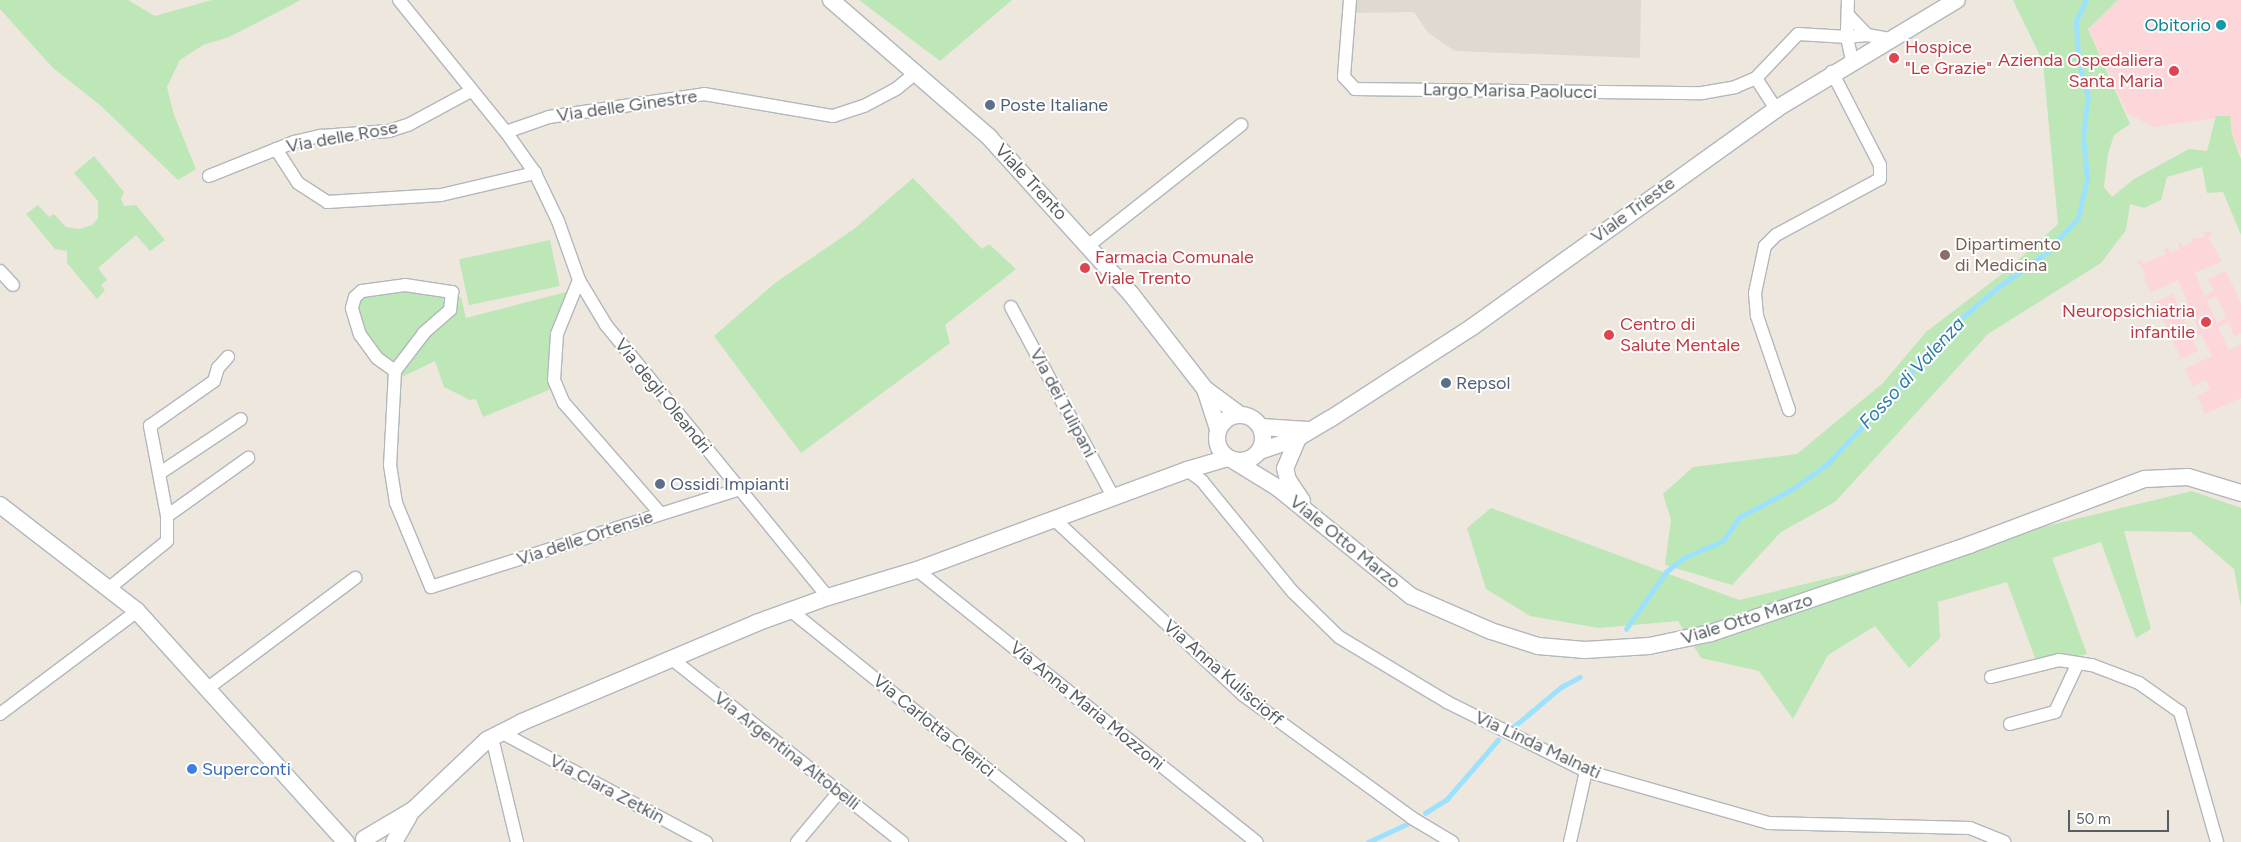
<!DOCTYPE html>
<html>
<head>
<meta charset="utf-8">
<style>
  body { margin:0 }
  #map { position:relative; width:2241px; height:842px; overflow:hidden; background:#ede7de; font-family:Figtree,sans-serif }
  div>[style] { position:absolute }
  [style*='--x'] { left:calc(var(--x)*1px); top:calc(var(--y)*1px); width:calc(var(--w)*1px); rotate:calc(var(--a)*1deg) }
  .education>* { inset:0; background:#dfd9cf }
  .medical>* { inset:0; background:#fdd6d9 }
  .green>* { inset:0; background:#bee7b7; transform-origin:0 0 }
  .stream>* { height:4.5px; margin:-2.25px; padding:0 2.25px; transform-origin:2.25px; border-radius:2.25px; background:#9ce2ff }
  .roads { filter:drop-shadow(1px 0 #b2b7bb) drop-shadow(-1px 0 #b2b7bb) drop-shadow(0 1px #b2b7bb) drop-shadow(0 -1px #b2b7bb) }
  .minor>* { height:12px; margin:-6px; padding:0 6px; transform-origin:6px; border-radius:6px; background:#fff }
  .tertiary>* { height:16px; margin:-8px; padding:0 8px; transform-origin:8px; border-radius:8px; background:#fff }
  .tertiary>.ring { margin:-8px; padding:0; box-sizing:content-box; background:none; border:16px solid #fff; border-radius:50% }
  .dots>* { width:14px; height:14px; translate:-50% -50%; box-sizing:border-box; border:2px solid #fff; border-radius:50% }
  span { translate:-50% -50%; white-space:nowrap; text-align:center; line-height:1.15; -webkit-text-stroke:4px #fff; paint-order:stroke }
  .culture-label { font-size:18px; color:#0d838f }
  .right { translate:-100% -50%; text-align:right }
  .health-label { font-size:18px; color:#be3a42 }
  .left { translate:0 -50%; text-align:left }
  .street-label { font-size:18px; color:#575d61 }
  .service-label { font-size:18px; color:#4e5e75 }
  .education-label { font-size:18px; color:#785e54 }
  .shop-label { font-size:18px; color:#366cbe }
  .water-label { font-size:19px; color:#2d7ba7; font-style:italic }
  .scale { position:absolute; left:2068px; top:810px; width:101px; height:22px; box-sizing:border-box; border:2px solid #575d61; border-top:0; padding-left:6px; font-size:15px; line-height:18px; white-space:nowrap; color:#575d61; -webkit-text-stroke:4px #fff; paint-order:stroke }
</style>
</head>
<body>
<div id="map">
  <div class="education">
    <i style="clip-path:polygon(1347px 0,1641px 0,1640px 58px,1455px 51px,1428px 33px,1414px 12px,1346px 13px)"></i>
  </div>
  <div class="medical">
    <i style="clip-path:polygon(2118px 0,2241px 0,2241px 154px,2232px 135px,2230px 116px,2153px 127px,2127px 113px,2088px 28px)"></i>
    <i style="clip-path:polygon(evenodd,2210px 231px,2212px 235px,2208px 237px,2222px 261px,2195px 273px,2205px 296px,2214px 291px,2208px 279px,2226px 271px,2241px 304px,2241px 333px,2234px 336px,2228px 322px,2218px 327px,2229px 350px,2241px 344px,2241px 398px,2205px 414px,2197px 396px,2210px 389px,2206px 380px,2193px 386px,2185px 369px,2212px 356px,2201px 334px,2192px 338px,2198px 351px,2181px 359px,2155px 302px,2173px 294px,2179px 308px,2188px 303px,2178px 280px,2151px 293px,2143px 276px,2146px 274px,2137px 262px,2141px 260px,2143px 264px,2166px 254px,2164px 250px,2168px 248px,2170px 253px,2179px 249px,2178px 244px,2181px 242px,2183px 247px,2192px 242px,2191px 239px,2205px 237px,2204px 233px,2210px 231px,2217px 296px,2226px 318px,2217px 323px,2207px 300px,2217px 296px,2210px 231px,2189px 308px,2199px 330px,2190px 334px,2180px 312px,2189px 308px)"></i>
  </div>
  <div class="green">
    <i style="clip-path:polygon(0 0,128px 0,155px 16px,212px 0,301px 0,229px 37px,203px 45px,180px 60px,167px 87px,174px 115px,196px 169px,178px 180px,100px 105px,53px 68px,0 9px)"></i>
    <i style="clip-path:polygon(859px 0,1012px 0,940px 61px)"></i>
    <i style="clip-path:polygon(2013px 0,2118px 0,2088px 29px,2130px 124px,2114px 135px,2108px 154px,2104px 187px,2112px 197px,2134px 179px,2189px 149px,2207px 151px,2216px 116px,2230px 116px,2232px 135px,2241px 159px,2241px 235px,2223px 192px,2207px 193px,2202px 167px,2167px 177px,2161px 200px,2144px 208px,2130px 204px,2126px 230px,2101px 263px,1988px 334px,1835px 502px,1781px 532px,1732px 585px,1665px 565px,1671px 520px,1663px 494px,1693px 467px,1797px 454px,1883px 383px,1926px 332px,2006px 271px,2058px 224px,2043px 62px)"></i>
    <i style="clip-path:polygon(94px 156px,124px 192px,121px 199px,124px 206px,136px 205px,165px 240px,150px 251px,136px 235px,98px 268px,107px 280px,101px 285px,105px 290px,97px 299px,67px 263px,67px 251px,55px 249px,26px 214px,38px 205px,49px 217px,54px 214px,66px 227px,79px 229px,92px 225px,98px 218px,98px 201px,74px 173px)"></i>
    <i style="clip-path:polygon(913px 178px,982px 249px,989px 244px,1016px 269px,945px 325px,950px 343px,801px 453px,714px 336px,775px 283px,854px 229px)"></i>
    <i style="left:550px;top:240px;width:47px;height:93px;rotate:78deg"></i>
    <i style="clip-path:polygon(392px 288px,449px 295px,449px 301px,394px 366px,382px 358px,357px 325px,362px 291px)"></i>
    <i style="clip-path:polygon(570px 291px,549px 382px,551px 389px,483px 417px,476px 399px,470px 400px,444px 387px,435px 361px,398px 379px,398px 372px,456px 298px,461px 297px,466px 318px)"></i>
    <i style="clip-path:polygon(2192px 491px,2241px 508px,2241px 607px,2234px 569px,2191px 532px,2124px 531px,2151px 629px,2136px 638px,2101px 542px,2052px 558px,2087px 654px,2038px 666px,2007px 582px,1938px 602px,1940px 638px,1909px 668px,1875px 626px,1828px 655px,1793px 719px,1759px 671px,1701px 658px,1678px 621px,1599px 628px,1530px 616px,1486px 589px,1467px 528px,1491px 508px,1739px 600px)"></i>
  </div>
  <div class="stream">
    <i style="--x:1626;--y:629;--w:70;--a:-54.9"></i>
    <i style="--x:1666;--y:572;--w:22;--a:-39"></i>
    <i style="--x:1683;--y:558;--w:43;--a:-23"></i>
    <i style="--x:1723;--y:541;--w:29;--a:-55"></i>
    <i style="--x:1740;--y:517;--w:61;--a:-28.2"></i>
    <i style="--x:1794;--y:488;--w:39;--a:-36"></i>
    <i style="--x:1826;--y:465;--w:83;--a:-46.5"></i>
    <i style="--x:1883;--y:405;--w:96;--a:-49.7"></i>
    <i style="--x:1945;--y:332;--w:68;--a:-40.2"></i>
    <i style="--x:1997;--y:288;--w:60;--a:-35.5"></i>
    <i style="--x:2046;--y:253;--w:47;--a:-47.6"></i>
    <i style="--x:2078;--y:218;--w:39;--a:-77"></i>
    <i style="--x:2087;--y:180;--w:44;--a:-95.2"></i>
    <i style="--x:2083;--y:136;--w:38;--a:-83"></i>
    <i style="--x:2088;--y:98;--w:40;--a:-104.4"></i>
    <i style="--x:2078;--y:59;--w:38;--a:-93"></i>
    <i style="--x:2076;--y:21;--w:23;--a:-65"></i>
    <i style="--x:1511;--y:729;--w:65;--a:-40"></i>
    <i style="--x:1561;--y:687;--w:21;--a:-28"></i>
    <i style="--x:1425;--y:813;--w:26;--a:-32"></i>
    <i style="--x:1447;--y:799;--w:78;--a:-49.2"></i>
    <i style="--x:1368;--y:842;--w:43;--a:-24.8"></i>
  </div>
  <div class="roads">
    <div class="minor">
      <i style="--x:399;--y:0;--w:170;--a:51"></i>
      <i style="--x:506;--y:132;--w:50;--a:54.7"></i>
      <i style="--x:535;--y:173;--w:53;--a:64.4"></i>
      <i style="--x:558;--y:221;--w:63;--a:70.4"></i>
      <i style="--x:579;--y:280;--w:52;--a:59"></i>
      <i style="--x:606;--y:325;--w:351;--a:50.8"></i>
      <i style="--x:1350;--y:0;--w:77;--a:94.5"></i>
      <i style="--x:1344;--y:77;--w:16;--a:47"></i>
      <i style="--x:1355;--y:89;--w:347;--a:0.7"></i>
      <i style="--x:1702;--y:93;--w:34;--a:-10"></i>
      <i style="--x:1735;--y:87;--w:23;--a:-23"></i>
      <i style="--x:1848;--y:0;--w:37;--a:92"></i>
      <i style="--x:1847;--y:37;--w:25;--a:78"></i>
      <i style="--x:1848;--y:15;--w:28;--a:46"></i>
      <i style="--x:1867;--y:35;--w:23;--a:10"></i>
      <i style="--x:1776;--y:109;--w:37;--a:-123"></i>
      <i style="--x:1756;--y:78;--w:61;--a:-46.3"></i>
      <i style="--x:1798;--y:34;--w:49;--a:3.5"></i>
      <i style="--x:1847;--y:37;--w:20;--a:-6"></i>
      <i style="--x:506;--y:132;--w:46;--a:-19.2"></i>
      <i style="--x:549;--y:117;--w:157;--a:-8.4"></i>
      <i style="--x:704;--y:94;--w:131;--a:9.7"></i>
      <i style="--x:833;--y:116;--w:33;--a:-18"></i>
      <i style="--x:864;--y:106;--w:36;--a:-28"></i>
      <i style="--x:896;--y:89;--w:27;--a:-39"></i>
      <i style="--x:276;--y:149;--w:40;--a:57.1"></i>
      <i style="--x:298;--y:183;--w:35;--a:33"></i>
      <i style="--x:327;--y:202;--w:114;--a:-3.5"></i>
      <i style="--x:441;--y:195;--w:97;--a:-13.2"></i>
      <i style="--x:209;--y:176;--w:92;--a:-21.8"></i>
      <i style="--x:294;--y:142;--w:28;--a:-13"></i>
      <i style="--x:321;--y:136;--w:68;--a:-4.2"></i>
      <i style="--x:389;--y:131;--w:20;--a:-18"></i>
      <i style="--x:408;--y:125;--w:72;--a:-28.4"></i>
      <i style="--x:1089;--y:245;--w:194;--a:-38.3"></i>
      <i style="--x:0;--y:271;--w:19;--a:47"></i>
      <i style="--x:579;--y:280;--w:58;--a:112.2"></i>
      <i style="--x:557;--y:334;--w:46;--a:93.7"></i>
      <i style="--x:554;--y:380;--w:25;--a:67"></i>
      <i style="--x:564;--y:403;--w:147;--a:48.9"></i>
      <i style="--x:1011;--y:307;--w:217;--a:61.7"></i>
      <i style="--x:395;--y:371;--w:22;--a:-144"></i>
      <i style="--x:377;--y:358;--w:29;--a:-126"></i>
      <i style="--x:360;--y:335;--w:28;--a:-107"></i>
      <i style="--x:352;--y:308;--w:11;--a:-75"></i>
      <i style="--x:355;--y:297;--w:9;--a:-41"></i>
      <i style="--x:362;--y:291;--w:43;--a:-7.9"></i>
      <i style="--x:405;--y:285;--w:48;--a:8.5"></i>
      <i style="--x:452;--y:292;--w:18;--a:96"></i>
      <i style="--x:450;--y:310;--w:35;--a:139"></i>
      <i style="--x:424;--y:333;--w:48;--a:127.3"></i>
      <i style="--x:395;--y:371;--w:94;--a:93"></i>
      <i style="--x:390;--y:465;--w:38;--a:81"></i>
      <i style="--x:396;--y:503;--w:91;--a:67.4"></i>
      <i style="--x:431;--y:587;--w:324;--a:-17.6"></i>
      <i style="--x:1789;--y:410;--w:99;--a:-108.8"></i>
      <i style="--x:1757;--y:316;--w:23;--a:-95"></i>
      <i style="--x:1755;--y:293;--w:48;--a:-78"></i>
      <i style="--x:1765;--y:246;--w:16;--a:-45"></i>
      <i style="--x:1776;--y:235;--w:118;--a:-28.3"></i>
      <i style="--x:1880;--y:179;--w:14;--a:-90"></i>
      <i style="--x:1880;--y:165;--w:105;--a:-117.3"></i>
      <i style="--x:1187;--y:470;--w:19;--a:36"></i>
      <i style="--x:1202;--y:481;--w:144;--a:50.7"></i>
      <i style="--x:1293;--y:592;--w:64;--a:44.4"></i>
      <i style="--x:1339;--y:637;--w:126;--a:31"></i>
      <i style="--x:1447;--y:702;--w:155;--a:26.4"></i>
      <i style="--x:1586;--y:771;--w:189;--a:15.9"></i>
      <i style="--x:1768;--y:823;--w:202;--a:1.4"></i>
      <i style="--x:1970;--y:828;--w:37;--a:22"></i>
      <i style="--x:160;--y:473;--w:97;--a:-33.7"></i>
      <i style="--x:167;--y:516;--w:100;--a:-35.6"></i>
      <i style="--x:1056;--y:521;--w:255;--a:42.9"></i>
      <i style="--x:1243;--y:695;--w:209;--a:36"></i>
      <i style="--x:1412;--y:818;--w:47;--a:31"></i>
      <i style="--x:917;--y:570;--w:435;--a:38.7"></i>
      <i style="--x:108;--y:589;--w:76;--a:-39.1"></i>
      <i style="--x:167;--y:541;--w:25;--a:-90"></i>
      <i style="--x:167;--y:516;--w:92;--a:-100.7"></i>
      <i style="--x:150;--y:426;--w:78;--a:-35.1"></i>
      <i style="--x:214;--y:381;--w:14;--a:-73"></i>
      <i style="--x:218;--y:368;--w:15;--a:-48"></i>
      <i style="--x:790;--y:610;--w:370;--a:38.9"></i>
      <i style="--x:672;--y:659;--w:294;--a:38.5"></i>
      <i style="--x:1991;--y:677;--w:70;--a:-14"></i>
      <i style="--x:2059;--y:660;--w:33;--a:9"></i>
      <i style="--x:2092;--y:665;--w:50;--a:21"></i>
      <i style="--x:2139;--y:683;--w:50;--a:35.3"></i>
      <i style="--x:2180;--y:712;--w:135;--a:74.1"></i>
      <i style="--x:208;--y:688;--w:184;--a:-36.8"></i>
      <i style="--x:0;--y:714;--w:171;--a:-36.9"></i>
      <i style="--x:2010;--y:724;--w:47;--a:-14.9"></i>
      <i style="--x:2055;--y:712;--w:54;--a:-64.9"></i>
      <i style="--x:508;--y:736;--w:225;--a:28.2"></i>
      <i style="--x:494;--y:746;--w:99;--a:76.5"></i>
      <i style="--x:797;--y:842;--w:65;--a:-50"></i>
      <i style="--x:1570;--y:842;--w:73;--a:-77.3"></i>
    </div>
    <div class="tertiary">
      <i style="--x:831;--y:0;--w:209;--a:40.9"></i>
      <i style="--x:989;--y:137;--w:212;--a:47.9"></i>
      <i style="--x:1131;--y:294;--w:120;--a:52.1"></i>
      <i style="--x:1205;--y:389;--w:42;--a:36.3"></i>
      <i style="--x:1205;--y:389;--w:42;--a:72"></i>
      <i class="ring" style="left:1217px;top:415px;width:30px;height:30px"></i>
      <i style="--x:1261;--y:427;--w:47;--a:3.7"></i>
      <i style="--x:1298;--y:438;--w:33;--a:113"></i>
      <i style="--x:1285;--y:468;--w:12;--a:76"></i>
      <i style="--x:1288;--y:480;--w:25;--a:56"></i>
      <i style="--x:1260;--y:451;--w:40;--a:-18.9"></i>
      <i style="--x:1298;--y:438;--w:37;--a:-31"></i>
      <i style="--x:1330;--y:419;--w:169;--a:-32.9"></i>
      <i style="--x:1472;--y:327;--w:374;--a:-35.6"></i>
      <i style="--x:1776;--y:109;--w:211;--a:-31.1"></i>
      <i style="--x:1234;--y:461;--w:52;--a:31.5"></i>
      <i style="--x:1278;--y:488;--w:171;--a:39.1"></i>
      <i style="--x:1411;--y:596;--w:87;--a:23.6"></i>
      <i style="--x:1491;--y:631;--w:49;--a:17.7"></i>
      <i style="--x:1538;--y:646;--w:47;--a:4.9"></i>
      <i style="--x:1585;--y:650;--w:64;--a:-3.6"></i>
      <i style="--x:1649;--y:646;--w:63;--a:-11.8"></i>
      <i style="--x:1711;--y:633;--w:273;--a:-18.8"></i>
      <i style="--x:1969;--y:545;--w:188;--a:-20.6"></i>
      <i style="--x:2145;--y:479;--w:43;--a:-2.7"></i>
      <i style="--x:2188;--y:477;--w:55;--a:16.8"></i>
      <i style="--x:0;--y:505;--w:173;--a:37.7"></i>
      <i style="--x:137;--y:611;--w:312;--a:47.9"></i>
      <i style="--x:364;--y:839;--w:57;--a:-30.6"></i>
      <i style="--x:413;--y:810;--w:102;--a:-43.4"></i>
      <i style="--x:487;--y:740;--w:39;--a:-27"></i>
      <i style="--x:522;--y:722;--w:254;--a:-22.9"></i>
      <i style="--x:756;--y:623;--w:77;--a:-19.9"></i>
      <i style="--x:828;--y:597;--w:93;--a:-16.9"></i>
      <i style="--x:917;--y:570;--w:288;--a:-20.3"></i>
      <i style="--x:1187;--y:470;--w:43;--a:-16.3"></i>
      <i style="--x:394;--y:842;--w:30;--a:-60"></i>
    </div>
  </div>
  <div class="dots">
    <i style="left:2221px;top:25px;background:#0f9aa8"></i>
    <i style="left:1894px;top:58px;background:#e0444e"></i>
    <i style="left:2174px;top:71px;background:#e0444e"></i>
    <i style="left:990px;top:105px;background:#5c6f8a"></i>
    <i style="left:1945px;top:255px;background:#8d6e63"></i>
    <i style="left:1085px;top:268px;background:#e0444e"></i>
    <i style="left:2206px;top:322px;background:#e0444e"></i>
    <i style="left:1609px;top:335px;background:#e0444e"></i>
    <i style="left:1446px;top:383px;background:#5c6f8a"></i>
    <i style="left:660px;top:484px;background:#5c6f8a"></i>
    <i style="left:192px;top:769px;background:#3f7fe0"></i>
  </div>
  <div class="culture-label">
    <span class="right" style="left:2211px;top:25px">Obitorio</span>
  </div>
  <div class="health-label">
    <span class="left" style="left:1905px;top:58px">Hospice<br>"Le Grazie"</span>
    <span class="right" style="left:2163px;top:71px">Azienda Ospedaliera<br>Santa Maria</span>
    <span class="left" style="left:1095px;top:268px">Farmacia Comunale<br>Viale Trento</span>
    <span class="right" style="left:2195px;top:322px">Neuropsichiatria<br>infantile</span>
    <span class="left" style="left:1620px;top:335px">Centro di<br>Salute Mentale</span>
  </div>
  <div class="street-label">
    <span style="left:1510px;top:91px;rotate:1deg">Largo Marisa Paolucci</span>
    <span style="left:627px;top:106px;rotate:-8deg">Via delle Ginestre</span>
    <span style="left:342px;top:137px;rotate:-10deg">Via delle Rose</span>
    <span style="left:1031px;top:182px;rotate:47deg">Viale Trento</span>
    <span style="left:1633px;top:210px;rotate:-36deg">Viale Trieste</span>
    <span style="left:663px;top:396px;rotate:51deg">Via degli Oleandri</span>
    <span style="left:1063px;top:403px;rotate:62deg">Via dei Tulipani</span>
    <span style="left:585px;top:538px;rotate:-18deg">Via delle Ortensie</span>
    <span style="left:1345px;top:542px;rotate:39deg">Viale Otto Marzo</span>
    <span style="left:1747px;top:619px;rotate:-17deg">Viale Otto Marzo</span>
    <span style="left:1223px;top:673px;rotate:41deg">Via Anna Kuliscioff</span>
    <span style="left:1087px;top:706px;rotate:39deg">Via Anna Maria Mozzoni</span>
    <span style="left:934px;top:726px;rotate:39deg">Via Carlotta Clerici</span>
    <span style="left:1538px;top:745px;rotate:25deg">Via Linda Malnati</span>
    <span style="left:787px;top:751px;rotate:38deg">Via Argentina Altobelli</span>
    <span style="left:607px;top:789px;rotate:28deg">Via Clara Zetkin</span>
  </div>
  <div class="service-label">
    <span class="left" style="left:1000px;top:105px">Poste Italiane</span>
    <span class="left" style="left:1456px;top:383px">Repsol</span>
    <span class="left" style="left:670px;top:484px">Ossidi Impianti</span>
  </div>
  <div class="education-label">
    <span class="left" style="left:1955px;top:255px">Dipartimento<br>di Medicina</span>
  </div>
  <div class="shop-label">
    <span class="left" style="left:202px;top:769px">Superconti</span>
  </div>
  <div class="water-label">
    <span style="left:1912px;top:373px;rotate:-47deg">Fosso di Valenza</span>
  </div>
  <div class="scale">50 m</div>
</div>
</body>
</html>
